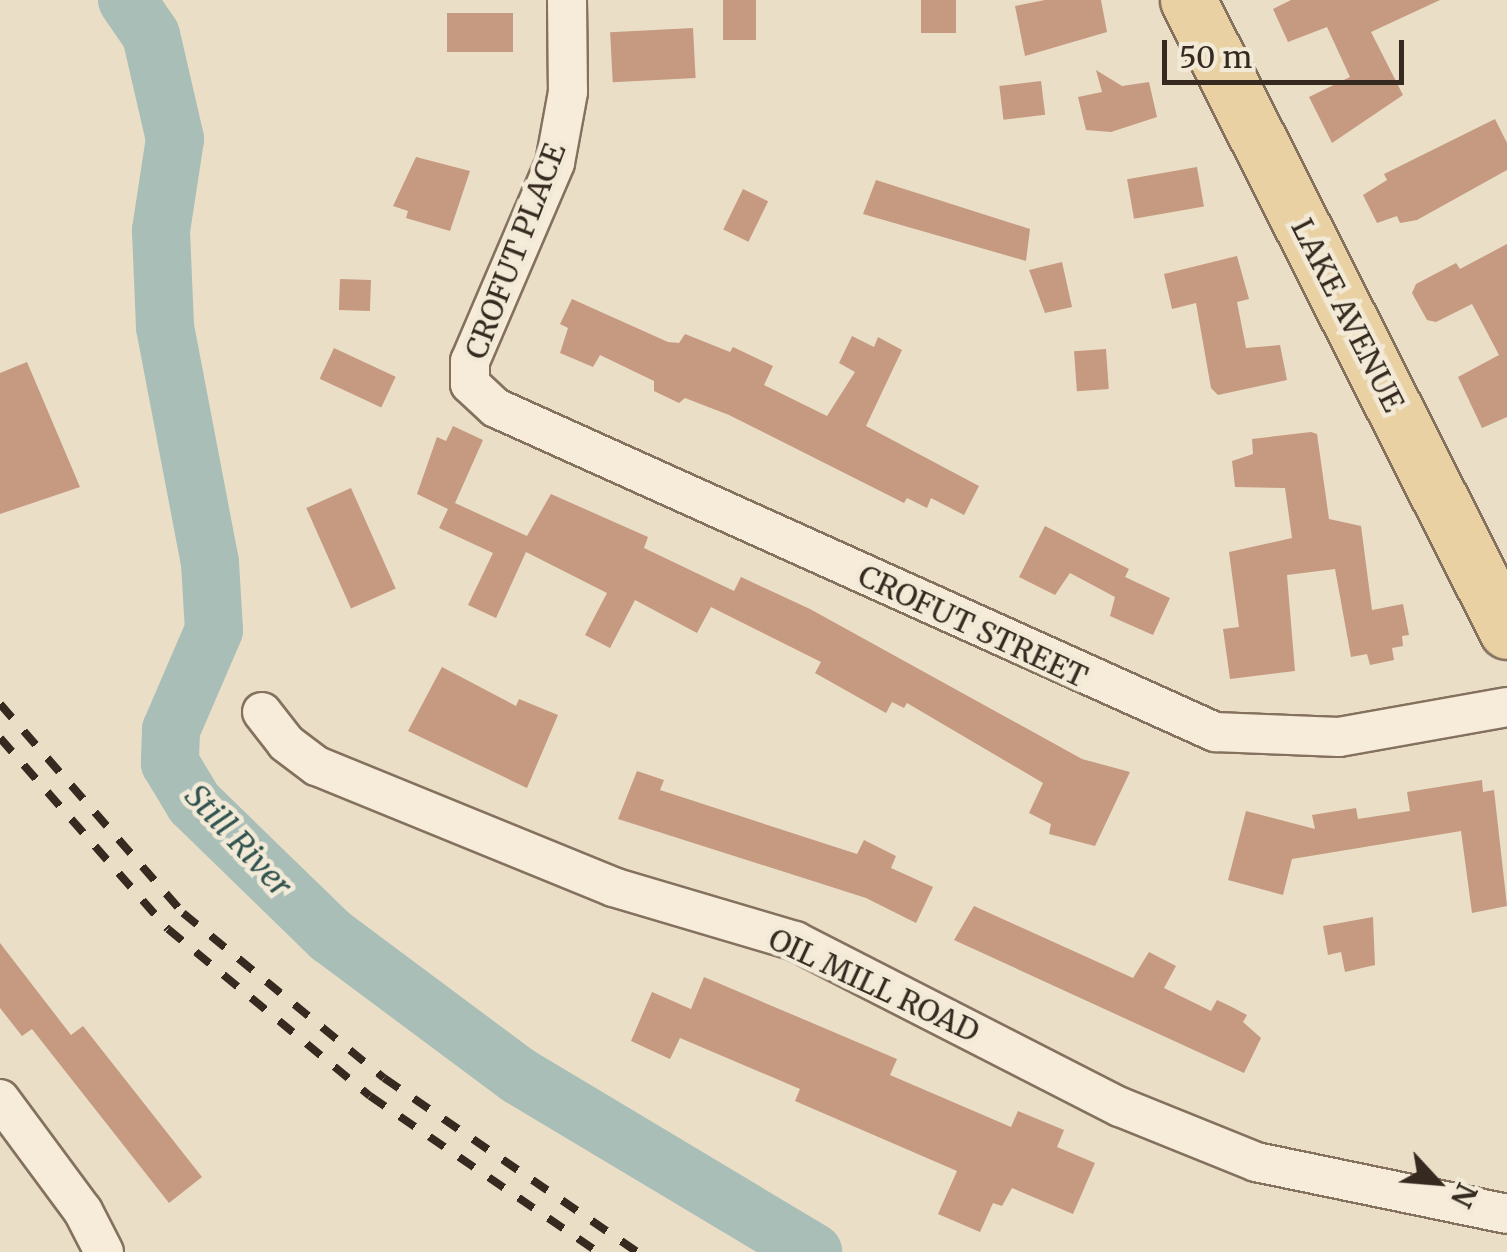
<!DOCTYPE html>
<html>
<head>
<meta charset="utf-8">
<style>
  body { margin:0 }
  #map { position:relative; width:1507px; height:1252px; overflow:hidden; background:#eadec7; font-family:Merriweather,serif }
  div>[style] { position:absolute }
  [style*='--x'] { left:calc(var(--x)*1px); top:calc(var(--y)*1px); width:calc(var(--w)*1px); rotate:calc(var(--a)*1deg) }
  .river>* { height:58px; margin:-29px; padding:0 29px; transform-origin:29px; border-radius:29px; background:#a8beb7 }
  .building>* { inset:0; background:#c59a80; transform-origin:0 0 }
  .roads { filter:drop-shadow(2px 0 #84715e) drop-shadow(-2px 0 #84715e) drop-shadow(0 2px #84715e) drop-shadow(0 -2px #84715e) }
  .minor>* { height:38px; margin:-19px; padding:0 19px; transform-origin:19px; border-radius:19px; background:#f6ecd9 }
  .primary>* { height:55px; margin:-27.5px; padding:0 27.5px; transform-origin:27.5px; border-radius:27.5px; background:#e9d1a3 }
  .rail>* { height:8px; margin-top:-4px; transform-origin:0; background:repeating-linear-gradient(90deg,#362a20 0 18px,transparent 0 36px) }
  span { translate:-50% -50%; white-space:nowrap; text-align:center; line-height:1.15; -webkit-text-stroke:9px #f2e9d6; paint-order:stroke }
  .street-label { font-size:30px; color:#362a20 }
  .water-label { font-size:32px; color:#315450; font-style:italic }
  .north { position:absolute; left:1387px; top:1132px; width:100px; height:100px; -webkit-text-stroke:8px #f2e9d6; paint-order:stroke; rotate:116deg; font-size:28px; font-weight:700; line-height:40px; text-align:center; color:#362a20 }
  .north::after { content:''; display:block; margin:auto; width:35px; height:45px; background:#362a20; clip-path:polygon(50% 0,100% 100%,50% 72%,0 100%) }
  .scale { position:absolute; left:1162px; top:40px; width:242px; height:45px; box-sizing:border-box; border:5px solid #362a20; border-top:0; padding-left:12px; font-size:30px; line-height:35px; white-space:nowrap; color:#362a20; -webkit-text-stroke:8px #f2e9d6; paint-order:stroke }
</style>
</head>
<body>
<div id="map">
  <div class="river">
    <i style="--x:127;--y:0;--w:42;--a:55.6"></i>
    <i style="--x:151;--y:35;--w:107;--a:77"></i>
    <i style="--x:175;--y:139;--w:93;--a:98.7"></i>
    <i style="--x:161;--y:231;--w:96;--a:87.6"></i>
    <i style="--x:165;--y:327;--w:240;--a:79.2"></i>
    <i style="--x:210;--y:563;--w:67;--a:86.6"></i>
    <i style="--x:214;--y:630;--w:109;--a:113.3"></i>
    <i style="--x:171;--y:730;--w:33;--a:92"></i>
    <i style="--x:170;--y:763;--w:47;--a:59"></i>
    <i style="--x:194;--y:803;--w:191;--a:44.2"></i>
    <i style="--x:331;--y:936;--w:234;--a:36.7"></i>
    <i style="--x:519;--y:1076;--w:343;--a:30.9"></i>
  </div>
  <div class="building">
    <i style="left:723px;top:0;width:33px;height:40px"></i>
    <i style="left:921px;top:0;width:35px;height:33px"></i>
    <i style="clip-path:polygon(1045px 0,1101px 0,1107px 32px,1025px 56px,1015px 6px)"></i>
    <i style="clip-path:polygon(1291px 0,1440px 0,1371px 32px,1403px 95px,1332px 143px,1309px 97px,1350px 77px,1327px 27px,1288px 42px,1273px 9px)"></i>
    <i style="left:447px;top:13px;width:66px;height:39px"></i>
    <i style="left:693px;top:28px;width:50px;height:83px;rotate:87deg"></i>
    <i style="clip-path:polygon(1096px 70px,1122px 86px,1149px 82px,1157px 117px,1111px 132px,1086px 130px,1078px 97px,1102px 92px)"></i>
    <i style="left:1041px;top:81px;width:34px;height:42px;rotate:83deg"></i>
    <i style="clip-path:polygon(1495px 119px,1507px 143px,1507px 170px,1417px 220px,1400px 223px,1397px 216px,1377px 223px,1363px 195px,1387px 180px,1384px 174px)"></i>
    <i style="clip-path:polygon(416px 157px,470px 171px,450px 231px,406px 218px,408px 211px,393px 206px)"></i>
    <i style="left:1197px;top:167px;width:40px;height:71px;rotate:80deg"></i>
    <i style="clip-path:polygon(876px 180px,1030px 229px,1026px 261px,863px 214px)"></i>
    <i style="left:743px;top:189px;width:28px;height:45px;rotate:26deg"></i>
    <i style="clip-path:polygon(1507px 244px,1507px 417px,1482px 428px,1458px 377px,1499px 355px,1472px 304px,1436px 322px,1427px 320px,1412px 293px,1416px 284px,1456px 263px,1460px 269px)"></i>
    <i style="clip-path:polygon(1237px 256px,1249px 299px,1237px 302px,1246px 348px,1280px 345px,1287px 380px,1218px 395px,1211px 388px,1196px 303px,1172px 309px,1164px 274px)"></i>
    <i style="clip-path:polygon(1062px 262px,1072px 307px,1045px 313px,1029px 270px)"></i>
    <i style="left:340px;top:279px;width:31px;height:31px;rotate:2deg"></i>
    <i style="clip-path:polygon(572px 299px,668px 342px,679px 343px,685px 334px,730px 352px,733px 347px,773px 366px,764px 385px,827px 416px,855px 372px,839px 363px,852px 336px,874px 347px,878px 337px,902px 350px,866px 426px,979px 486px,964px 515px,931px 498px,927px 508px,907px 498px,904px 503px,729px 415px,685px 398px,679px 403px,654px 391px,654px 381px,600px 355px,593px 367px,560px 353px,568px 328px,560px 324px)"></i>
    <i style="left:334px;top:348px;width:68px;height:34px;rotate:25deg"></i>
    <i style="left:1106px;top:349px;width:40px;height:32px;rotate:86deg"></i>
    <i style="clip-path:polygon(27px 362px,80px 487px,0 514px,0 373px)"></i>
    <i style="clip-path:polygon(453px 426px,483px 440px,455px 503px,527px 536px,551px 494px,648px 537px,644px 548px,734px 591px,741px 577px,810px 609px,1082px 759px,1130px 772px,1095px 846px,1049px 834px,1051px 824px,1029px 813px,1043px 783px,907px 703px,904px 708px,892px 702px,886px 713px,815px 673px,821px 662px,711px 607px,697px 633px,635px 600px,610px 648px,585px 635px,607px 593px,526px 552px,496px 618px,468px 605px,493px 553px,439px 528px,448px 509px,417px 494px,437px 437px,446px 441px)"></i>
    <i style="clip-path:polygon(1311px 432px,1317px 434px,1329px 519px,1361px 526px,1372px 610px,1403px 604px,1409px 635px,1402px 636px,1403px 646px,1392px 648px,1394px 660px,1370px 665px,1367px 654px,1351px 657px,1335px 569px,1287px 575px,1295px 671px,1230px 679px,1223px 629px,1239px 627px,1229px 552px,1292px 538px,1285px 488px,1235px 487px,1232px 461px,1253px 454px,1252px 439px)"></i>
    <i style="left:351px;top:488px;width:110px;height:49px;rotate:66deg"></i>
    <i style="clip-path:polygon(1045px 526px,1129px 569px,1125px 577px,1170px 598px,1153px 635px,1110px 616px,1115px 597px,1070px 573px,1055px 595px,1019px 577px)"></i>
    <i style="clip-path:polygon(442px 667px,516px 706px,519px 699px,558px 715px,527px 788px,408px 731px)"></i>
    <i style="clip-path:polygon(637px 771px,664px 780px,660px 790px,857px 854px,864px 840px,896px 856px,891px 868px,933px 887px,916px 923px,866px 898px,618px 819px)"></i>
    <i style="clip-path:polygon(1482px 780px,1483px 792px,1494px 790px,1507px 906px,1472px 913px,1461px 831px,1292px 859px,1283px 895px,1228px 880px,1246px 811px,1315px 829px,1312px 815px,1356px 808px,1358px 819px,1410px 811px,1407px 792px)"></i>
    <i style="clip-path:polygon(974px 906px,1133px 978px,1149px 952px,1176px 966px,1164px 988px,1211px 1011px,1217px 1000px,1230px 1006px,1247px 1015px,1243px 1022px,1261px 1038px,1244px 1073px,954px 940px)"></i>
    <i style="clip-path:polygon(1373px 917px,1375px 965px,1345px 972px,1341px 952px,1328px 955px,1323px 926px)"></i>
    <i style="clip-path:polygon(0 943px,71px 1035px,83px 1026px,202px 1177px,169px 1203px,32px 1029px,22px 1036px,0 1008px)"></i>
    <i style="clip-path:polygon(704px 977px,897px 1059px,890px 1075px,1011px 1127px,1018px 1111px,1064px 1130px,1057px 1147px,1095px 1163px,1073px 1214px,1012px 1188px,1002px 1206px,993px 1203px,980px 1232px,938px 1214px,957px 1171px,795px 1101px,800px 1089px,680px 1038px,670px 1059px,631px 1041px,652px 992px,691px 1009px)"></i>
  </div>
  <div class="roads">
    <div class="minor">
      <i style="--x:567;--y:0;--w:92;--a:89.4"></i>
      <i style="--x:568;--y:92;--w:72;--a:100.4"></i>
      <i style="--x:555;--y:163;--w:215;--a:113.2"></i>
      <i style="--x:470;--y:361;--w:23;--a:90"></i>
      <i style="--x:470;--y:384;--w:35;--a:43"></i>
      <i style="--x:496;--y:408;--w:789;--a:24.26"></i>
      <i style="--x:1215;--y:732;--w:124;--a:2.3"></i>
      <i style="--x:1339;--y:737;--w:171;--a:-10.1"></i>
      <i style="--x:262;--y:712;--w:39;--a:52"></i>
      <i style="--x:286;--y:743;--w:39;--a:37"></i>
      <i style="--x:317;--y:766;--w:320;--a:22.2"></i>
      <i style="--x:613;--y:887;--w:190;--a:16.5"></i>
      <i style="--x:795;--y:941;--w:365;--a:27.1"></i>
      <i style="--x:1120;--y:1107;--w:147;--a:22"></i>
      <i style="--x:1256;--y:1162;--w:256;--a:11.7"></i>
      <i style="--x:0;--y:1099;--w:139;--a:53.5"></i>
      <i style="--x:83;--y:1211;--w:46;--a:62.9"></i>
    </div>
    <div class="primary">
      <i style="--x:1188;--y:0;--w:707;--a:63.18"></i>
    </div>
  </div>
  <div class="rail">
    <i style="--x:0;--y:704;--w:278;--a:48.8"></i>
    <i style="--x:183;--y:913;--w:260;--a:39.4"></i>
    <i style="--x:384;--y:1078;--w:307;--a:34.5"></i>
    <i style="--x:0;--y:738;--w:254;--a:48.7"></i>
    <i style="--x:168;--y:929;--w:262;--a:39.6"></i>
    <i style="--x:370;--y:1096;--w:276;--a:34.4"></i>
  </div>
  <div class="street-label">
    <span style="left:515px;top:251px;rotate:-69deg">CROFUT PLACE</span>
    <span style="left:1348px;top:315px;rotate:63deg">LAKE AVENUE</span>
    <span style="left:973px;top:626px;rotate:25deg">CROFUT STREET</span>
    <span style="left:874px;top:985px;rotate:25deg">OIL MILL ROAD</span>
  </div>
  <div class="water-label">
    <span style="left:238px;top:841px;rotate:47deg">Still River</span>
  </div>
  <div class="north">N</div>
  <div class="scale">50 m</div>
</div>
</body>
</html>
